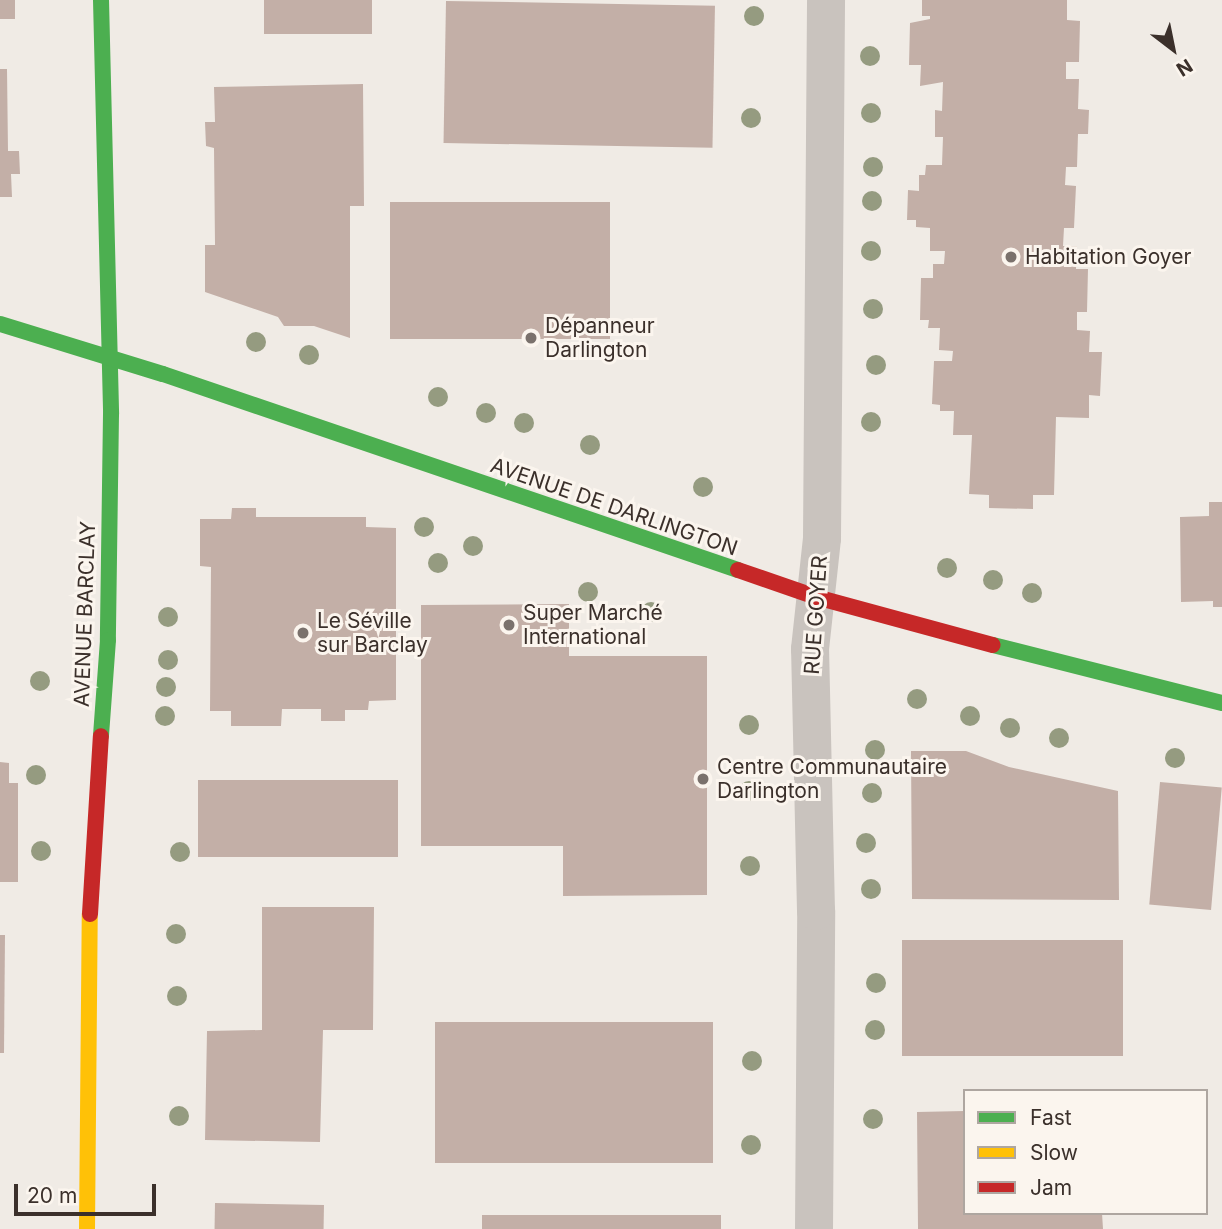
<!DOCTYPE html>
<html>
<head>
<meta charset="utf-8">
<style>
  body { margin:0 }
  #map { position:relative; width:1222px; height:1229px; overflow:hidden; background:#f0ebe5; font-family:Inter,sans-serif }
  div>[style] { position:absolute }
  [style*='--x'] { left:calc(var(--x)*1px); top:calc(var(--y)*1px); width:calc(var(--w)*1px); rotate:calc(var(--a)*1deg) }
  .building>* { inset:0; background:#c3afa7; transform-origin:0 0 }
  .street>* { height:38px; margin:-19px; padding:0 19px; transform-origin:19px; border-radius:19px; background:#c9c3be }
  .fast>* { height:16px; margin:-8px; padding:0 8px; transform-origin:8px; border-radius:8px; background:#4caf50 }
  .slow>* { height:16px; margin:-8px; padding:0 8px; transform-origin:8px; border-radius:8px; background:#ffc107 }
  .jam>* { height:16px; margin:-8px; padding:0 8px; transform-origin:8px; border-radius:8px; background:#c62828 }
  .trees>* { width:20px; height:20px; margin:-10px; border-radius:50%; background:#959b80 }
  .dots>* { width:19px; height:19px; translate:-50% -50%; box-sizing:border-box; border:4px solid #fbf5ee; border-radius:50% }
  span { translate:-50% -50%; white-space:nowrap; text-align:center; line-height:1.15; -webkit-text-stroke:6px #fbf5ee; paint-order:stroke }
  .poi-label { font-size:21px; color:#3b302b }
  .left { translate:0 -50%; text-align:left }
  .street-label { font-size:21px; color:#3b302b }
  .legend { position:absolute; left:963px; top:1089px; width:245px; height:126px; box-sizing:border-box; background:#fbf5ee; border:2px solid #aea6a0; margin:0; padding:9px 12px; list-style:none; font-size:21px; color:#3b302b }
  .legend li { display:flex; align-items:center; gap:14px; height:35px }
  .legend b { width:35px; border:2px solid #aea6a0 }
  .north { position:absolute; left:1138px; top:14px; width:70px; height:70px; -webkit-text-stroke:5px #fbf5ee; paint-order:stroke; rotate:148deg; font-size:19px; font-weight:700; line-height:28px; text-align:center; color:#3b302b }
  .north::after { content:''; display:block; margin:auto; width:24px; height:32px; background:#3b302b; clip-path:polygon(50% 0,100% 100%,50% 72%,0 100%) }
  .scale { position:absolute; left:14px; top:1184px; width:142px; height:32px; box-sizing:border-box; border:4px solid #3b302b; border-top:0; padding-left:9px; font-size:21px; line-height:24px; white-space:nowrap; color:#3b302b; -webkit-text-stroke:5px #fbf5ee; paint-order:stroke }
</style>
</head>
<body>
<div id="map">
  <div class="building">
    <i style="left:0;top:0;width:15px;height:19px"></i>
    <i style="left:264px;top:0;width:108px;height:34px"></i>
    <i style="clip-path:polygon(922px 0,1067px 0,1067px 20px,1080px 21px,1079px 62px,1066px 62px,1066px 79px,1079px 79px,1078px 109px,1089px 110px,1088px 134px,1078px 134px,1077px 167px,1066px 167px,1065px 185px,1076px 186px,1074px 228px,1064px 228px,1063px 246px,1077px 246px,1076px 269px,1088px 269px,1087px 312px,1077px 312px,1077px 330px,1090px 331px,1089px 352px,1102px 352px,1100px 396px,1089px 395px,1089px 418px,1056px 417px,1054px 495px,1033px 495px,1033px 509px,989px 508px,989px 495px,969px 494px,972px 435px,953px 435px,954px 411px,940px 411px,940px 405px,932px 404px,934px 361px,952px 361px,953px 351px,939px 350px,940px 328px,928px 328px,929px 320px,920px 320px,921px 278px,933px 278px,933px 264px,944px 264px,945px 251px,930px 251px,930px 228px,916px 227px,916px 220px,907px 220px,908px 190px,919px 191px,919px 175px,925px 175px,926px 165px,942px 165px,943px 137px,935px 137px,935px 110px,942px 111px,943px 82px,920px 86px,921px 65px,909px 65px,910px 23px,930px 19px,930px 16px,922px 16px)"></i>
    <i style="left:446px;top:1px;width:269px;height:142px;rotate:1deg"></i>
    <i style="clip-path:polygon(0 69px,7px 69px,8px 151px,19px 151px,20px 174px,11px 174px,12px 197px,0 197px)"></i>
    <i style="clip-path:polygon(363px 84px,364px 206px,350px 206px,350px 338px,314px 326px,284px 326px,278px 317px,205px 292px,205px 245px,215px 245px,214px 148px,206px 146px,205px 122px,215px 122px,214px 87px)"></i>
    <i style="left:390px;top:202px;width:220px;height:137px"></i>
    <i style="clip-path:polygon(1209px 502px,1222px 502px,1222px 607px,1213px 607px,1213px 601px,1181px 602px,1180px 517px,1209px 516px)"></i>
    <i style="clip-path:polygon(232px 508px,256px 508px,256px 517px,366px 517px,366px 527px,396px 528px,396px 700px,369px 701px,368px 710px,345px 710px,345px 721px,321px 721px,321px 709px,282px 709px,281px 726px,231px 726px,231px 711px,210px 711px,211px 567px,200px 566px,200px 519px,231px 519px)"></i>
    <i style="clip-path:polygon(569px 604px,569px 656px,707px 656px,707px 895px,563px 896px,563px 846px,421px 846px,421px 605px)"></i>
    <i style="clip-path:polygon(911px 751px,966px 751px,1009px 767px,1118px 791px,1119px 900px,912px 899px)"></i>
    <i style="clip-path:polygon(0 762px,9px 763px,9px 783px,18px 783px,18px 882px,0 882px)"></i>
    <i style="left:398px;top:780px;width:77px;height:200px;rotate:90deg"></i>
    <i style="left:1160px;top:782px;width:62px;height:123px;rotate:5deg"></i>
    <i style="clip-path:polygon(262px 907px,374px 907px,373px 1030px,323px 1030px,320px 1142px,205px 1140px,207px 1031px,262px 1030px)"></i>
    <i style="clip-path:polygon(0 935px,5px 935px,4px 1053px,0 1053px)"></i>
    <i style="left:1123px;top:940px;width:116px;height:221px;rotate:90deg"></i>
    <i style="left:713px;top:1022px;width:141px;height:278px;rotate:90deg"></i>
    <i style="clip-path:polygon(965px 1111px,965px 1213px,1102px 1213px,1103px 1229px,918px 1229px,917px 1112px)"></i>
    <i style="left:215px;top:1203px;width:109px;height:26px;rotate:1deg"></i>
    <i style="left:482px;top:1215px;width:239px;height:14px"></i>
  </div>
  <div class="street">
    <i style="--x:814;--y:1229;--w:318;--a:-89.6"></i>
    <i style="--x:816;--y:911;--w:262;--a:-91.3"></i>
    <i style="--x:810;--y:649;--w:112;--a:-83.8"></i>
    <i style="--x:822;--y:538;--w:538;--a:-89.57"></i>
  </div>
  <div class="fast">
    <i style="--x:101;--y:0;--w:414;--a:88.6"></i>
    <i style="--x:111;--y:414;--w:226;--a:90.8"></i>
    <i style="--x:108;--y:640;--w:96;--a:94.2"></i>
    <i style="--x:0;--y:324;--w:170;--a:17.1"></i>
    <i style="--x:163;--y:374;--w:607;--a:18.82"></i>
    <i style="--x:993;--y:645;--w:236;--a:14.2"></i>
  </div>
  <div class="slow">
    <i style="--x:87;--y:1229;--w:315;--a:-89.5"></i>
  </div>
  <div class="jam">
    <i style="--x:738;--y:570;--w:83;--a:19.1"></i>
    <i style="--x:816;--y:597;--w:183;--a:15.2"></i>
    <i style="--x:90;--y:914;--w:178;--a:-86.5"></i>
  </div>
  <div class="trees">
    <i style="left:754px;top:16px"></i>
    <i style="left:870px;top:56px"></i>
    <i style="left:871px;top:113px"></i>
    <i style="left:751px;top:118px"></i>
    <i style="left:873px;top:167px"></i>
    <i style="left:872px;top:201px"></i>
    <i style="left:871px;top:251px"></i>
    <i style="left:873px;top:309px"></i>
    <i style="left:256px;top:342px"></i>
    <i style="left:309px;top:355px"></i>
    <i style="left:876px;top:365px"></i>
    <i style="left:438px;top:397px"></i>
    <i style="left:486px;top:413px"></i>
    <i style="left:871px;top:422px"></i>
    <i style="left:524px;top:423px"></i>
    <i style="left:590px;top:445px"></i>
    <i style="left:703px;top:487px"></i>
    <i style="left:424px;top:527px"></i>
    <i style="left:473px;top:546px"></i>
    <i style="left:438px;top:563px"></i>
    <i style="left:947px;top:568px"></i>
    <i style="left:993px;top:580px"></i>
    <i style="left:588px;top:592px"></i>
    <i style="left:1032px;top:593px"></i>
    <i style="left:651px;top:612px"></i>
    <i style="left:168px;top:617px"></i>
    <i style="left:168px;top:660px"></i>
    <i style="left:40px;top:681px"></i>
    <i style="left:166px;top:687px"></i>
    <i style="left:917px;top:699px"></i>
    <i style="left:165px;top:716px"></i>
    <i style="left:970px;top:716px"></i>
    <i style="left:749px;top:725px"></i>
    <i style="left:1010px;top:728px"></i>
    <i style="left:1059px;top:738px"></i>
    <i style="left:875px;top:750px"></i>
    <i style="left:1175px;top:758px"></i>
    <i style="left:36px;top:775px"></i>
    <i style="left:749px;top:791px"></i>
    <i style="left:872px;top:793px"></i>
    <i style="left:866px;top:843px"></i>
    <i style="left:41px;top:851px"></i>
    <i style="left:180px;top:852px"></i>
    <i style="left:750px;top:866px"></i>
    <i style="left:871px;top:889px"></i>
    <i style="left:176px;top:934px"></i>
    <i style="left:876px;top:983px"></i>
    <i style="left:177px;top:996px"></i>
    <i style="left:875px;top:1030px"></i>
    <i style="left:752px;top:1061px"></i>
    <i style="left:179px;top:1116px"></i>
    <i style="left:873px;top:1119px"></i>
    <i style="left:751px;top:1145px"></i>
  </div>
  <div class="dots">
    <i style="left:1011px;top:257px;background:#7a716c"></i>
    <i style="left:531px;top:338px;background:#7a716c"></i>
    <i style="left:509px;top:625px;background:#7a716c"></i>
    <i style="left:303px;top:633px;background:#7a716c"></i>
    <i style="left:703px;top:779px;background:#7a716c"></i>
  </div>
  <div class="poi-label">
    <span class="left" style="left:1025px;top:257px">Habitation Goyer</span>
    <span class="left" style="left:545px;top:338px">Dépanneur<br>Darlington</span>
    <span class="left" style="left:523px;top:625px">Super Marché<br>International</span>
    <span class="left" style="left:317px;top:633px">Le Séville<br>sur Barclay</span>
    <span class="left" style="left:717px;top:779px">Centre Communautaire<br>Darlington</span>
  </div>
  <div class="street-label">
    <span style="left:614px;top:507px;rotate:19deg">AVENUE DE DARLINGTON</span>
    <span style="left:85px;top:614px;rotate:-88deg">AVENUE BARCLAY</span>
    <span style="left:816px;top:615px;rotate:-86deg">RUE GOYER</span>
  </div>
  <ul class="legend">
  <li><b style="height:9px;background:#4caf50"></b>Fast</li>
  <li><b style="height:9px;background:#ffc107"></b>Slow</li>
  <li><b style="height:9px;background:#c62828"></b>Jam</li>
  </ul>
  <div class="north">N</div>
  <div class="scale">20 m</div>
</div>
</body>
</html>
